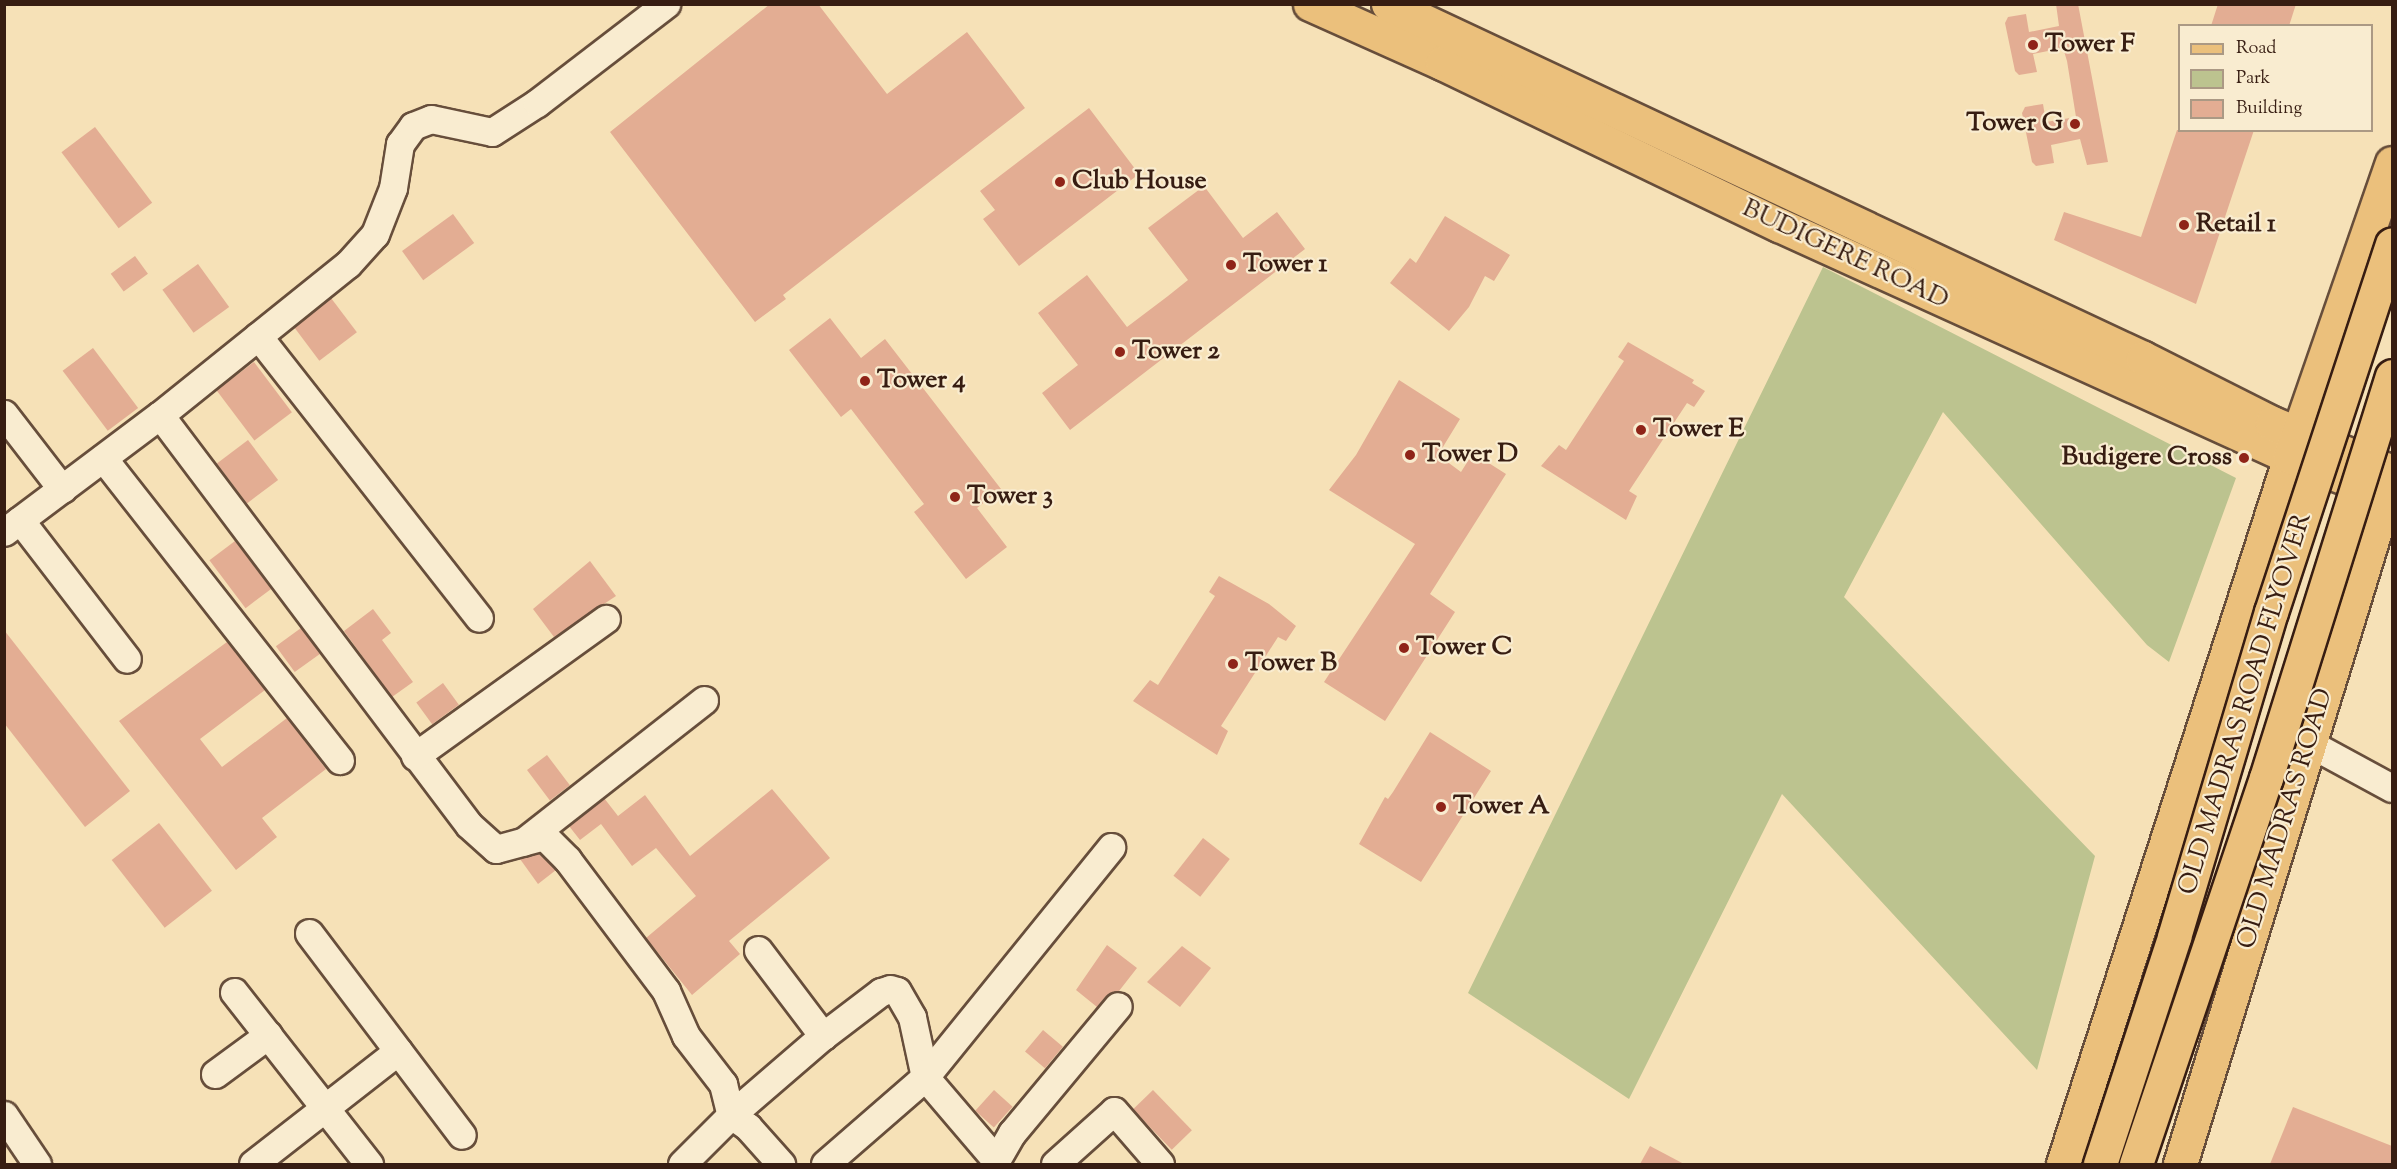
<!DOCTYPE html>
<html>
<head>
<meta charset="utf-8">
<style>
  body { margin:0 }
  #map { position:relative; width:2397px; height:1169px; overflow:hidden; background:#f6e1b7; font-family:"Sorts Mill Goudy",serif }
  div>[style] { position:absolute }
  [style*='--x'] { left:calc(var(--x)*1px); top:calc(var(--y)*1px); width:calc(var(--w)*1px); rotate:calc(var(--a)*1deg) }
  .green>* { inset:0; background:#bcc38f }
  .building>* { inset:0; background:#e3ad93; transform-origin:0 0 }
  .roads { filter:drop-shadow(2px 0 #674e3b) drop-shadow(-2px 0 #674e3b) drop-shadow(0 2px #674e3b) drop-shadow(0 -2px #674e3b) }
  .minor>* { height:27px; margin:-13.5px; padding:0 13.5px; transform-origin:13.5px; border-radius:13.5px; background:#f9ecd0 }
  .major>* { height:33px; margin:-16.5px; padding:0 16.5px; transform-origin:16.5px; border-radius:16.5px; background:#ebc07c }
  .bridges { filter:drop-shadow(2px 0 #371d12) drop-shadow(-2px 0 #371d12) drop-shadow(0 2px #371d12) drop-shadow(0 -2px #371d12) }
  .highway-bridge>* { height:33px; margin:-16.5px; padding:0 16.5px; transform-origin:16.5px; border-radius:16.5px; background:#ebc07c }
  .dots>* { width:16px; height:16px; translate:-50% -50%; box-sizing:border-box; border:3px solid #f9ecd0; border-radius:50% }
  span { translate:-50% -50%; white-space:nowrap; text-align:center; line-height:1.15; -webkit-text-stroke:4.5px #f9ecd0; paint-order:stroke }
  .poi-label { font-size:26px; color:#371d12; font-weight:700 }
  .left { translate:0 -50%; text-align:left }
  .right { translate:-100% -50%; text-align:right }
  .street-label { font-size:26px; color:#371d12 }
  .frame { position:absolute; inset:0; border:6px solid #371d12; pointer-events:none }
  .legend { position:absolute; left:2178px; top:24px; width:195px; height:108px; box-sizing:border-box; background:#f9ecd0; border:2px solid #ab9984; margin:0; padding:8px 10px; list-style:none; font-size:18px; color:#371d12 }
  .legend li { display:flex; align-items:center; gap:12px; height:30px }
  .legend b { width:30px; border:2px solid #ab9984 }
</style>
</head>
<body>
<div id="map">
  <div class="green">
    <i style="clip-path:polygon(1823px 267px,2236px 478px,2169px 662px,2147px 645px,1943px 412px,1844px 597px,2095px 856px,2037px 1070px,1782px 794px,1629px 1099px,1468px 993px)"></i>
  </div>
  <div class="building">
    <i style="clip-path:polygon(770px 4px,818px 4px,887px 94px,967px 32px,1025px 108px,783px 295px,786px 299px,755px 322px,610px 132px)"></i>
    <i style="clip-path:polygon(2056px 4px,2078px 4px,2108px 162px,2087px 165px,2080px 139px,2051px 145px,2054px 163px,2036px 166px,2032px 162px,2022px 113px,2025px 107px,2043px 104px,2046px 122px,2076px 117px,2067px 61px,2063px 48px,2033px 54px,2037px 72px,2019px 75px,2015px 71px,2005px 23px,2008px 17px,2026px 14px,2029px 32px,2059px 26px)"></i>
    <i style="clip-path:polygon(2218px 4px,2296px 4px,2289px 26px,2211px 26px)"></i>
    <i style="clip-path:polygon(1089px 108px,1139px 174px,1019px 266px,983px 219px,995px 210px,980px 191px)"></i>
    <i style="left:95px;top:127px;width:95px;height:42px;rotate:53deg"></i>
    <i style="clip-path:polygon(2177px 130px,2254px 130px,2196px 304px,2054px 240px,2064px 212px,2141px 237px)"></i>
    <i style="clip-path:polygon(1204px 186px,1243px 238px,1277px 212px,1305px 249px,1070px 430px,1042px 393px,1078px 365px,1038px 313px,1087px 275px,1127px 327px,1168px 296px,1188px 280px,1148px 228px)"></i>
    <i style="left:453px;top:214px;width:36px;height:63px;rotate:54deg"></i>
    <i style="clip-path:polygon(1445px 216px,1510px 255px,1494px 281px,1485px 276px,1469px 307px,1449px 331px,1390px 283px,1410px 258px,1416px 263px)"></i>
    <i style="left:135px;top:256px;width:22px;height:30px;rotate:54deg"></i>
    <i style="left:198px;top:264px;width:53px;height:44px;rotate:54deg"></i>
    <i style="left:331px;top:298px;width:43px;height:47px;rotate:53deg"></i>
    <i style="clip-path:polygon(830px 318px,861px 358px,885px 339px,1001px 489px,977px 508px,1007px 547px,966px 579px,914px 512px,924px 504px,851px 409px,841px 417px,789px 350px)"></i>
    <i style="clip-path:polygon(1628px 342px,1694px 380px,1692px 383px,1705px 391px,1694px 407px,1687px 403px,1629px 491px,1637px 496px,1626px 520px,1541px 466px,1559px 445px,1566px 450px,1624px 361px,1618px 357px)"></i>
    <i style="left:93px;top:348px;width:75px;height:38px;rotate:53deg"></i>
    <i style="left:254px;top:362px;width:63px;height:47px;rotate:53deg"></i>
    <i style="clip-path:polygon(1399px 380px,1460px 419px,1438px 455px,1461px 472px,1473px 453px,1506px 474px,1430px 594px,1455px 612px,1385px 721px,1324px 682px,1415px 544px,1329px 490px,1356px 455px)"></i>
    <i style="left:248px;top:440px;width:50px;height:39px;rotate:53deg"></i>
    <i style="left:235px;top:541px;width:60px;height:32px;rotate:53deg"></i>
    <i style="clip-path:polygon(590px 561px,616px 596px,554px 637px,533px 609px)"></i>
    <i style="clip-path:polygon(1219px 576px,1269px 604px,1296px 626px,1286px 641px,1278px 637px,1221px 726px,1228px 731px,1217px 755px,1133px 701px,1150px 680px,1158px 685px,1215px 596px,1209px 592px)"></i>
    <i style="clip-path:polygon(373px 609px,391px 633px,382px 640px,413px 682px,392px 697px,344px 631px)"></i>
    <i style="left:301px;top:628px;width:32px;height:31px;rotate:54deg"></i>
    <i style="clip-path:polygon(4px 630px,130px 791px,85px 827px,4px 723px)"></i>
    <i style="clip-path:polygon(227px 642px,265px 690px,200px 739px,222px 767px,287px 718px,326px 769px,262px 818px,277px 837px,236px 870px,119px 721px)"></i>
    <i style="left:443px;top:683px;width:27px;height:33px;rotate:54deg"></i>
    <i style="clip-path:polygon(1430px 732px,1491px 771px,1421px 882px,1359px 844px,1385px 797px,1388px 799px,1393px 792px)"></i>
    <i style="left:547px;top:755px;width:38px;height:25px;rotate:53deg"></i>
    <i style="clip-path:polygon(772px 789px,830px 858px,729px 941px,740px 954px,692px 995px,646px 938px,696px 896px,656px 848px,632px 866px,601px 824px,580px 840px,569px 826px,604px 798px,618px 816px,645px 795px,690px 856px)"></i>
    <i style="left:159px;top:823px;width:86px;height:60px;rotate:52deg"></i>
    <i style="left:1203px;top:838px;width:34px;height:48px;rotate:38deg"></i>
    <i style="clip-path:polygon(539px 854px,556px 870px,538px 884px,520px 859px)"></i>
    <i style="clip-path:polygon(1107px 945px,1137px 968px,1119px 991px,1106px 996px,1097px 1007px,1076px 990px)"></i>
    <i style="clip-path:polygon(1182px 946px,1211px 968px,1180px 1007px,1147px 982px)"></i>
    <i style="left:1043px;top:1030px;width:26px;height:28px;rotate:40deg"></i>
    <i style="left:994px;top:1090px;width:25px;height:28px;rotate:42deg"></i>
    <i style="left:1153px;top:1090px;width:56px;height:28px;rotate:46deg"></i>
    <i style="clip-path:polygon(2293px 1107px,2392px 1146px,2392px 1164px,2270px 1164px)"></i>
    <i style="clip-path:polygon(1650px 1146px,1684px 1164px,1640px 1164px)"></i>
  </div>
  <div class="roads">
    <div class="minor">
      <i style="--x:258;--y:336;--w:358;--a:51.9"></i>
      <i style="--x:4;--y:414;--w:95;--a:52.3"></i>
      <i style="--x:160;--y:415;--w:513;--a:53"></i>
      <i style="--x:469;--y:825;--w:36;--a:42"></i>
      <i style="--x:496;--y:849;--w:50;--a:-15.2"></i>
      <i style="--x:544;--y:836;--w:33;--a:45"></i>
      <i style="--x:567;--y:859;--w:165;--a:53.1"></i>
      <i style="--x:666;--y:991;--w:49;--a:66"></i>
      <i style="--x:686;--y:1036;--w:61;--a:52.4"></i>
      <i style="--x:723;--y:1084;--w:32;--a:76"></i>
      <i style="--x:103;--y:458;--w:384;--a:51.9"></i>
      <i style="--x:20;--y:520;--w:175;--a:52.4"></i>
      <i style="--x:4;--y:532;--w:195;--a:-36.9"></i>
      <i style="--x:160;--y:415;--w:241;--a:-38.8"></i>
      <i style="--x:348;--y:264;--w:40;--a:-48"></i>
      <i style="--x:375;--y:234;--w:49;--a:-68.6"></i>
      <i style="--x:393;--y:188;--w:45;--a:-81"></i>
      <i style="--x:400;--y:144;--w:22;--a:-54"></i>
      <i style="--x:413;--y:126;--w:19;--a:-21"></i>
      <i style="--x:431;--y:119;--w:62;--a:12"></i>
      <i style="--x:492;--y:132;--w:54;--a:-32.8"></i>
      <i style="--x:537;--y:103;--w:163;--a:-37.5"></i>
      <i style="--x:2309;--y:743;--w:94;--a:28.5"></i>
      <i style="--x:415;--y:756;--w:235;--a:-35.7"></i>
      <i style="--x:523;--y:842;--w:230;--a:-38.1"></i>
      <i style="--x:309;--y:933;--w:253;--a:52.9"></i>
      <i style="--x:758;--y:950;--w:108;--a:52.9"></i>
      <i style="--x:234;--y:992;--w:219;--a:51.9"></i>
      <i style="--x:215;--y:1074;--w:66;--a:-36.3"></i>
      <i style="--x:4;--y:1115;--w:59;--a:56"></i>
      <i style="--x:731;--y:1115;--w:21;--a:35"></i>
      <i style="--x:748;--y:1127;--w:50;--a:48.3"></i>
      <i style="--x:253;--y:1164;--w:184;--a:-37.9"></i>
      <i style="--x:682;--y:1164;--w:69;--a:-45"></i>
      <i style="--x:731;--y:1115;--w:121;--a:-40.7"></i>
      <i style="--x:823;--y:1036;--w:73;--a:-37.2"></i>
      <i style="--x:881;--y:992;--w:9;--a:-18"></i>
      <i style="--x:890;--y:989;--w:7;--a:16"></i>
      <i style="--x:897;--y:991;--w:30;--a:60"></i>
      <i style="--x:912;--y:1017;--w:61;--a:77.8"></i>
      <i style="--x:925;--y:1077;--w:109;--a:49.5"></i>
      <i style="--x:825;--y:1164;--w:133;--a:-41"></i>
      <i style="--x:925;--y:1077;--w:296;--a:-51"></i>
      <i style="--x:994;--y:1164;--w:36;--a:-60"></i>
      <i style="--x:1012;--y:1133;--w:165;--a:-50.2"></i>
      <i style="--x:1055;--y:1164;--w:79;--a:-41.9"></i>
      <i style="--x:1114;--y:1111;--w:70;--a:49"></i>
    </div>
    <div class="major">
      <i style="--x:1310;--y:4;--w:145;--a:24.1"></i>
      <i style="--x:1442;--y:63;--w:374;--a:25.7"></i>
      <i style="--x:1779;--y:225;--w:561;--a:24.42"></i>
      <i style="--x:2290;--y:457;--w:109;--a:20.9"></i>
      <i style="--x:1388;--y:4;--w:834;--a:25.12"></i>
      <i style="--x:2143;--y:358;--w:144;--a:26.7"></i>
      <i style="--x:2272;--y:423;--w:130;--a:22.2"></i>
      <i style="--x:2063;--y:1164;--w:743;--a:-72.2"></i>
      <i style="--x:2290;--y:457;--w:311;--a:-70.9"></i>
      <i style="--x:2180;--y:1164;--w:721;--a:-72.9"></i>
    </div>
  </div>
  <div class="bridges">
    <div class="highway-bridge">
      <i style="--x:2100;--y:1164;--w:239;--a:-71.9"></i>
      <i style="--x:2174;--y:937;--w:339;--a:-73.4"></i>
      <i style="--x:2271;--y:612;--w:387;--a:-71.8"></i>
      <i style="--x:2136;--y:1164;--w:407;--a:-71.4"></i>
      <i style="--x:2266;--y:778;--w:421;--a:-72.6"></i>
    </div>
  </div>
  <div class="dots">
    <i style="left:2033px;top:45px;background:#8f2418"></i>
    <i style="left:2075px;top:124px;background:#8f2418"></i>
    <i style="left:1060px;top:182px;background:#8f2418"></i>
    <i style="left:2184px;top:225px;background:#8f2418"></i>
    <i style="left:1231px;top:265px;background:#8f2418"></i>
    <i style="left:1120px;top:352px;background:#8f2418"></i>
    <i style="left:865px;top:381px;background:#8f2418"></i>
    <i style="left:1641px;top:430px;background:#8f2418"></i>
    <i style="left:1410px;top:455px;background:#8f2418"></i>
    <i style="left:2244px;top:458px;background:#8f2418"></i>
    <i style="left:955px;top:497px;background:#8f2418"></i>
    <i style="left:1404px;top:648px;background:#8f2418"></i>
    <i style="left:1233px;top:664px;background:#8f2418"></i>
    <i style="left:1441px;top:807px;background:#8f2418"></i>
  </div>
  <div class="poi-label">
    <span class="left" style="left:2045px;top:45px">Tower F</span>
    <span class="right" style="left:2063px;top:124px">Tower G</span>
    <span class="left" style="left:1072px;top:182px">Club House</span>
    <span class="left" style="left:2196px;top:225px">Retail 1</span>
    <span class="left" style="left:1243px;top:265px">Tower 1</span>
    <span class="left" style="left:1132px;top:352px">Tower 2</span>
    <span class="left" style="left:877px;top:381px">Tower 4</span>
    <span class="left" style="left:1653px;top:430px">Tower E</span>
    <span class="left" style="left:1422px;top:455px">Tower D</span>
    <span class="right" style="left:2232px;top:458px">Budigere Cross</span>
    <span class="left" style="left:967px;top:497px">Tower 3</span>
    <span class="left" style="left:1416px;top:648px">Tower C</span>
    <span class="left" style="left:1245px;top:664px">Tower B</span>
    <span class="left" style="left:1453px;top:807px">Tower A</span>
  </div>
  <div class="street-label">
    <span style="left:1845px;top:255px;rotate:25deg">BUDIGERE ROAD</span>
    <span style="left:2246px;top:704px;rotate:-73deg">OLD MADRAS ROAD FLYOVER</span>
    <span style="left:2286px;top:819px;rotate:-73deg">OLD MADRAS ROAD</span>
  </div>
  <div class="frame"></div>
  <ul class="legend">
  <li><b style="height:8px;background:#ebc07c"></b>Road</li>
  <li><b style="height:16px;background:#bcc38f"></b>Park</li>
  <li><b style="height:16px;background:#e3ad93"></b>Building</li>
  </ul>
</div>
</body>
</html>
